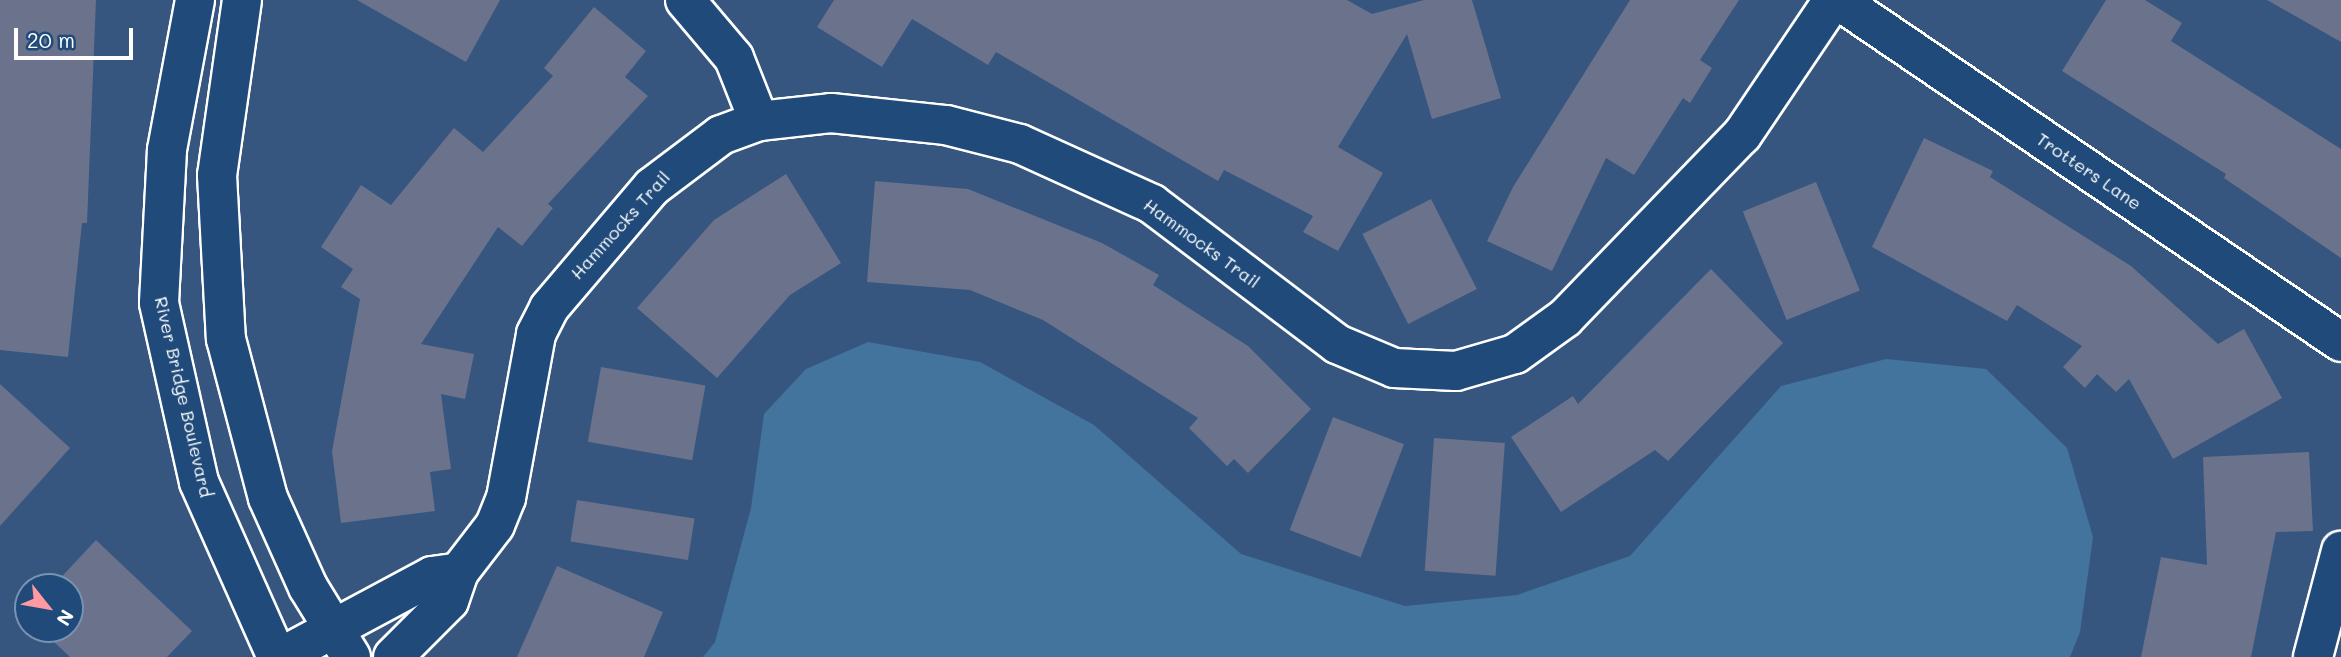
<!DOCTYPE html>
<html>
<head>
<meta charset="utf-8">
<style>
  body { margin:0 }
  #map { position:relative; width:2341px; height:657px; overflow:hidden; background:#36567f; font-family:Mali,sans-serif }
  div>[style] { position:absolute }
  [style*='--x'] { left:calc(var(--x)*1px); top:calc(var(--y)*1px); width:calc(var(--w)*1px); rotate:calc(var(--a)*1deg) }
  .water>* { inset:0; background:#42749e }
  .building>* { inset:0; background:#6a728c; transform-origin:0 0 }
  .roads { filter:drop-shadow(2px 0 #fff) drop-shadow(-2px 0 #fff) drop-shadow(0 2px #fff) drop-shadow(0 -2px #fff) }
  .minor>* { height:38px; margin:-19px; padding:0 19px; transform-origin:19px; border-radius:19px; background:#1f4a7a }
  span { translate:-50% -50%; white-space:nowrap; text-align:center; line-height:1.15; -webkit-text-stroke:5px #1f4a7a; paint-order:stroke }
  .street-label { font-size:18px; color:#fff }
  .north { position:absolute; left:14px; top:573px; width:70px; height:70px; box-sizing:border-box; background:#1f4a7a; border:2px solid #7992af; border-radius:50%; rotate:121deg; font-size:19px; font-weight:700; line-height:28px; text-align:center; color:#fff }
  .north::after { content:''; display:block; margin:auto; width:24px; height:32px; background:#ff9aa2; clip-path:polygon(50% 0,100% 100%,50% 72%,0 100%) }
  .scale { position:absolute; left:14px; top:28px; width:119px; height:32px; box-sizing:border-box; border:4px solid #fff; border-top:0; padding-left:9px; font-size:21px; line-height:24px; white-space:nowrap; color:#fff; -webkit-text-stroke:5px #1f4a7a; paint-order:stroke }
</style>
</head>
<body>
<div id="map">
  <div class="water">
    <i style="clip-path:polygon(868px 342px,980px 362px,1094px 425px,1241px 554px,1405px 606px,1517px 595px,1630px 556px,1781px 386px,1886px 359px,1986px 369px,2067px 448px,2093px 537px,2080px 632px,2070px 657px,703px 657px,715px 642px,751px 508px,764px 414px,806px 369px)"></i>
  </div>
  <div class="building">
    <i style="clip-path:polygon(0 0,96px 0,87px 223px,82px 223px,68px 357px,0 350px)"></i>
    <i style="clip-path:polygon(357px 0,500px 0,466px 62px)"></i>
    <i style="clip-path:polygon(834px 0,1347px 0,1372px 14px,1424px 0,1472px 0,1501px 98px,1432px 119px,1407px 34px,1338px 147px,1383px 173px,1338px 251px,1303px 232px,1313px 216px,1224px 170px,1218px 181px,996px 52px,988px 65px,912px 19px,882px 67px,817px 27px)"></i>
    <i style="clip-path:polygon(1630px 0,1739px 0,1700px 60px,1712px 68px,1690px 103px,1683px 98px,1634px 175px,1606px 158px,1552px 271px,1487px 241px,1513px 187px)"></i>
    <i style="clip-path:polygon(2106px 0,2145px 0,2182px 23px,2171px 41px,2341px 149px,2341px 258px,2224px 178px,2226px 174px,2062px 71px)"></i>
    <i style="clip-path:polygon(2267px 0,2341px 0,2341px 42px)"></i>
    <i style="clip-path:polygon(594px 7px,646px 51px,625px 77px,648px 96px,548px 204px,553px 208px,522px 246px,498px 227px,421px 344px,474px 354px,465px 399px,441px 394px,451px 469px,430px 472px,435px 511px,341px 523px,332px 451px,360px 299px,341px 287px,353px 269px,321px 247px,361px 185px,391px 205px,454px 128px,483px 152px,553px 76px,544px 68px)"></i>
    <i style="clip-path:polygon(1924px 138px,1993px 171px,1990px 177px,2131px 266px,2218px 344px,2244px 329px,2282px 398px,2173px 459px,2129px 379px,2116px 392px,2097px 374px,2085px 388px,2063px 367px,2082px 346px,2017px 305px,2007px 321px,1872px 247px)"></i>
    <i style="clip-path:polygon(786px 174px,841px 263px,790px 295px,717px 378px,637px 308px,714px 220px)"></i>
    <i style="clip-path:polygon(875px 181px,968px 189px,1102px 243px,1159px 275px,1153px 285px,1248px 346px,1311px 409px,1248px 473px,1234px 459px,1227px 466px,1189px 428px,1198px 418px,1043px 320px,970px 290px,867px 282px)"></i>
    <i style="left:1816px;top:182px;width:117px;height:79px;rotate:68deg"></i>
    <i style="left:1431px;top:199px;width:101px;height:77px;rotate:63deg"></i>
    <i style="clip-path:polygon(1711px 269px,1783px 343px,1668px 461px,1655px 450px,1561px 512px,1511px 437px,1573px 396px,1578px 404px)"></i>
    <i style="left:601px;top:367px;width:106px;height:76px;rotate:10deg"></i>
    <i style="clip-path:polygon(0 384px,70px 448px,0 526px)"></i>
    <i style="left:1333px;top:417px;width:76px;height:121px;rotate:21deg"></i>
    <i style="left:1434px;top:438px;width:71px;height:133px;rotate:4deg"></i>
    <i style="clip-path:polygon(2309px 452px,2313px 531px,2276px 532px,2251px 657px,2141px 657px,2161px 557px,2207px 565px,2203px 457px)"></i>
    <i style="left:577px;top:500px;width:119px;height:42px;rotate:9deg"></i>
    <i style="clip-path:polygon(96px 540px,192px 631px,167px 657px,70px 657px,40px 629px,70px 629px,70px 587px,52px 587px)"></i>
    <i style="clip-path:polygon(557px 566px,663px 612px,644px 657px,517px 657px)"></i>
  </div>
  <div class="roads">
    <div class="minor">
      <i style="--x:195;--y:0;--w:153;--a:100.6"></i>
      <i style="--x:167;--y:150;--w:153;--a:93"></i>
      <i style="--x:159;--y:303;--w:183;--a:77.4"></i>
      <i style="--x:199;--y:482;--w:192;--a:66"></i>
      <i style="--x:242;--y:0;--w:177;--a:98.1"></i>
      <i style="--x:217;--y:175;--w:164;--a:86.9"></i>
      <i style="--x:226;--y:339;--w:164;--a:75.2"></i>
      <i style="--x:268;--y:498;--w:98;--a:65.8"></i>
      <i style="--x:308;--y:587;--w:82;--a:58.4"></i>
      <i style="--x:685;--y:0;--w:76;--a:49.8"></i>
      <i style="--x:734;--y:58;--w:68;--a:68.4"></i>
      <i style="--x:1838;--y:0;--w:608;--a:34.21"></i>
      <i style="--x:281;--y:657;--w:171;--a:-28.2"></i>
      <i style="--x:432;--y:576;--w:27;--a:-8"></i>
      <i style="--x:393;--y:657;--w:79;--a:-45"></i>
      <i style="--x:449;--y:601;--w:31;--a:-71"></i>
      <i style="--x:459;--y:572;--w:59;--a:-52.5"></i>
      <i style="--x:495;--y:525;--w:29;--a:-68"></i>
      <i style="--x:506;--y:498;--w:167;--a:-79.6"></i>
      <i style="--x:536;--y:334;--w:29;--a:-63"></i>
      <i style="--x:549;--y:308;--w:159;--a:-49.6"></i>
      <i style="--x:652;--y:187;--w:86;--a:-37"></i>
      <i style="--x:721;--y:135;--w:40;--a:-20.2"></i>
      <i style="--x:759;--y:121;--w:72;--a:-6.3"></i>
      <i style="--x:831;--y:113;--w:116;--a:6"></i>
      <i style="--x:946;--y:125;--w:76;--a:14.4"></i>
      <i style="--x:1020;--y:144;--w:145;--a:24.4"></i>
      <i style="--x:1152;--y:204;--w:232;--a:37.1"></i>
      <i style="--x:1337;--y:344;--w:62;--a:22.8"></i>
      <i style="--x:1394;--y:368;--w:62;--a:2.8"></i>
      <i style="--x:1456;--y:371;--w:61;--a:-16.1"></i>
      <i style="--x:1515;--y:354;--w:62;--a:-35.8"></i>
      <i style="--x:1565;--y:318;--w:255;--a:-46"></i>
      <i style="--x:1742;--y:135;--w:163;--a:-56"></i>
      <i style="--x:2313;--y:657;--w:110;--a:-75.2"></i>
    </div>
  </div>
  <div class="street-label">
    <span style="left:2089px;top:171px;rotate:34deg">Trotters Lane</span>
    <span style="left:620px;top:225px;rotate:-48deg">Hammocks Trail</span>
    <span style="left:1202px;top:243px;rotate:36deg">Hammocks Trail</span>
    <span style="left:184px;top:397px;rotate:77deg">River Bridge Boulevard</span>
  </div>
  <div class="north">N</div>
  <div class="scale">20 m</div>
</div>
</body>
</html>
